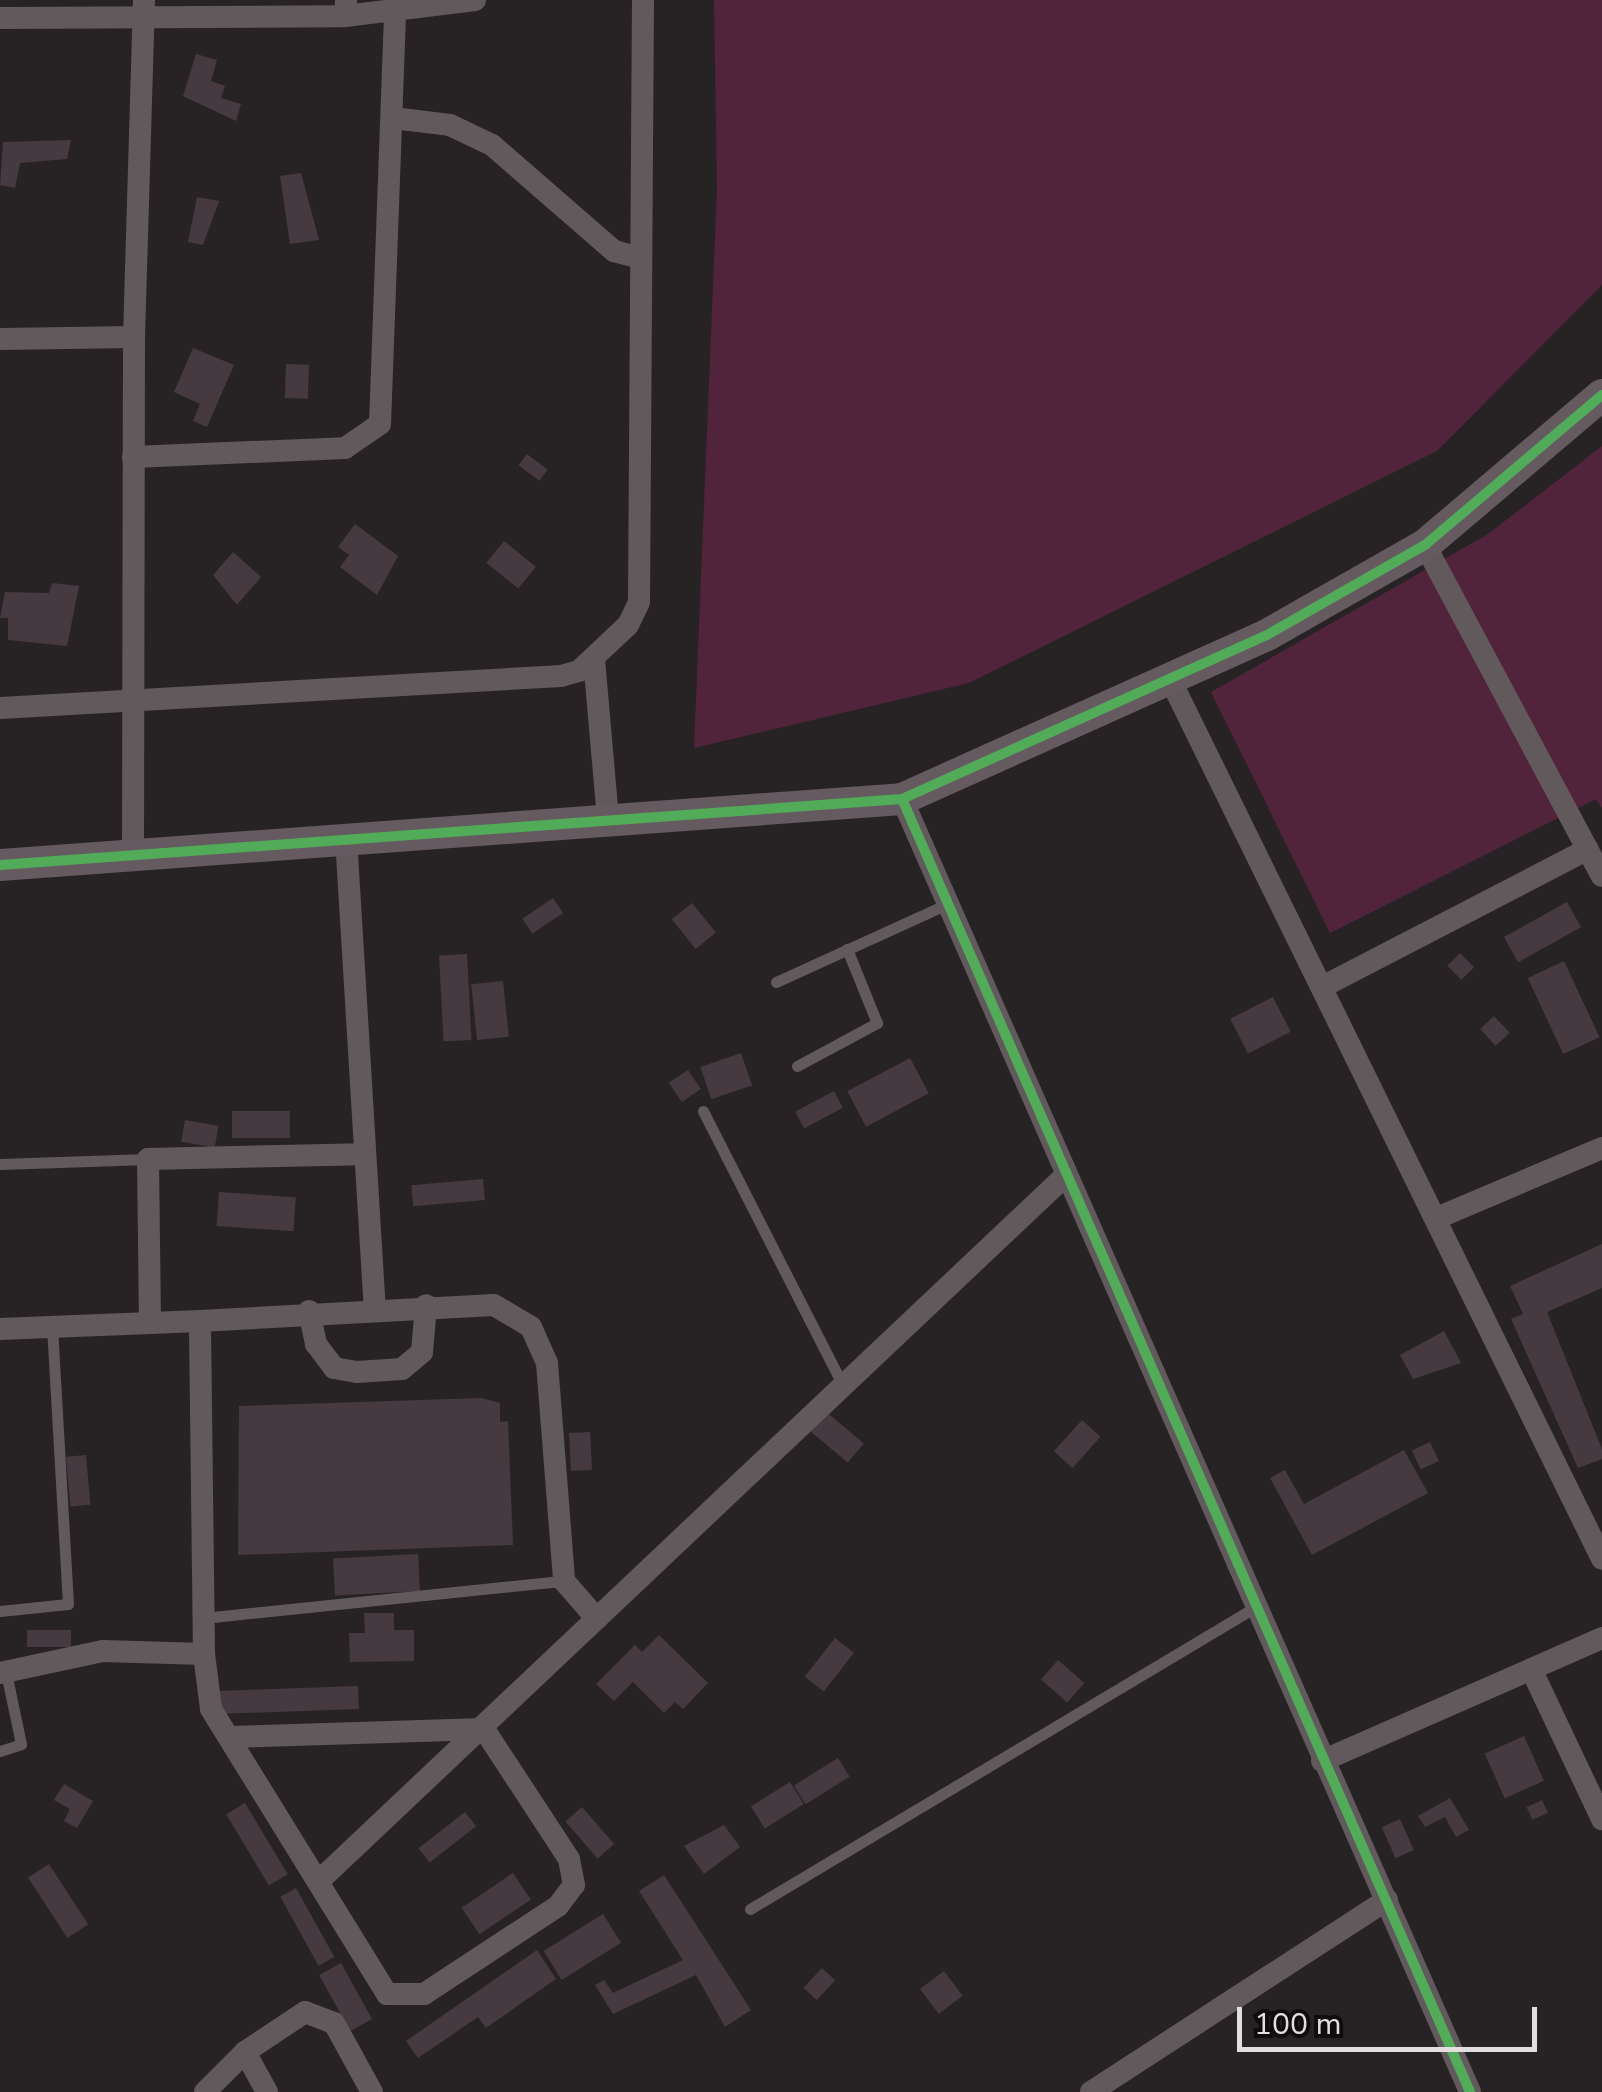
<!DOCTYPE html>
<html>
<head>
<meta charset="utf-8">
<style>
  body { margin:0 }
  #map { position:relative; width:1602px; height:2092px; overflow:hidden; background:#272325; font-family:"Nunito Sans",sans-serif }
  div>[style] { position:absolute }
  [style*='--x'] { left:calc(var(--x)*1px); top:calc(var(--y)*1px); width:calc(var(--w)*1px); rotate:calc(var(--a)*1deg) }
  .green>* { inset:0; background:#51243b }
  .building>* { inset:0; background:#473940; transform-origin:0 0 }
  .lane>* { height:11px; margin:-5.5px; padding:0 5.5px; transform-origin:5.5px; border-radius:5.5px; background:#62595c }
  .street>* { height:22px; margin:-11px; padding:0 11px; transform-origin:11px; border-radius:11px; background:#62595c }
  .secondary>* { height:32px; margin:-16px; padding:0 16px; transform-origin:16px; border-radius:16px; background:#655a60 }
  .cycleway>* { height:10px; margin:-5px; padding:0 5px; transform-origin:5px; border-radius:5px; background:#51ab58 }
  span { translate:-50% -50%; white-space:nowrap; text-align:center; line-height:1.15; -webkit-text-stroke:8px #0f0c0d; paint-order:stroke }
  .scale { position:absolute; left:1237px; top:2007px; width:300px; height:45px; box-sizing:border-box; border:5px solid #e2dedf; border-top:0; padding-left:12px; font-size:30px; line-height:35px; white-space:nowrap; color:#e2dedf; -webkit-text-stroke:8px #0f0c0d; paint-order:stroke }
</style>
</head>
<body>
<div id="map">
  <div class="green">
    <i style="clip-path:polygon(714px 0,1602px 0,1602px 285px,1437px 451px,969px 683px,694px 748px,717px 189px)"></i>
    <i style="clip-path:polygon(1602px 446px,1602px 808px,1596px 799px,1330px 933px,1211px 692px,1488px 534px)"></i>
  </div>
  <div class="building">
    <i style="clip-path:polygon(196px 54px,217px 60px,211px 81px,225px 86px,221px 98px,241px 104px,236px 121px,183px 96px)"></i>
    <i style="clip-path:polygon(71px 140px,67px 159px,20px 163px,15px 188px,0 185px,3px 142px)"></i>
    <i style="clip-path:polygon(301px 173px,319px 240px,290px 244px,280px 176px)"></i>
    <i style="clip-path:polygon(197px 197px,219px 201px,203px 245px,188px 242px)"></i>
    <i style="clip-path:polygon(193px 348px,234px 365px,207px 427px,193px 421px,200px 404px,174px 392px)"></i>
    <i style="left:286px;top:364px;width:23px;height:34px;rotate:2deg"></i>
    <i style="left:527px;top:454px;width:26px;height:14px;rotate:37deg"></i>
    <i style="clip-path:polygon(355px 524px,398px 556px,377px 595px,340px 567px,349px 555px,338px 547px)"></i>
    <i style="left:504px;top:541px;width:41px;height:28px;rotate:39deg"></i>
    <i style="clip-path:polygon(233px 552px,261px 577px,237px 605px,213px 575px)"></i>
    <i style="clip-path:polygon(52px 583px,79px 586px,67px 646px,8px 640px,8px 618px,0 618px,5px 592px,49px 593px)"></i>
    <i style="left:553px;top:898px;width:18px;height:37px;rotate:56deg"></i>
    <i style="left:1567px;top:902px;width:29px;height:72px;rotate:61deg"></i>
    <i style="left:692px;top:903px;width:38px;height:26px;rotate:51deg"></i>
    <i style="left:1460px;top:953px;width:20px;height:18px;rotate:45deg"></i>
    <i style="left:467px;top:954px;width:86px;height:28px;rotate:87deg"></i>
    <i style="left:1564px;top:961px;width:84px;height:40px;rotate:65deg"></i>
    <i style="left:503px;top:981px;width:56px;height:32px;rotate:84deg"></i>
    <i style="left:1273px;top:997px;width:39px;height:48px;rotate:63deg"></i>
    <i style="left:1494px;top:1016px;width:23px;height:19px;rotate:47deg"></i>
    <i style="left:741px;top:1053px;width:34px;height:43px;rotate:71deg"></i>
    <i style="left:910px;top:1058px;width:40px;height:71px;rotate:62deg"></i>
    <i style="left:688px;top:1070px;width:23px;height:23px;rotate:56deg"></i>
    <i style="left:834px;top:1091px;width:19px;height:44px;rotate:62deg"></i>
    <i style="left:232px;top:1111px;width:58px;height:27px"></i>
    <i style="left:185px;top:1120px;width:34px;height:22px;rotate:10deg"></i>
    <i style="left:483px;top:1179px;width:21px;height:72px;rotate:85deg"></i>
    <i style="left:219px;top:1192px;width:77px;height:34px;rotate:4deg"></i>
    <i style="clip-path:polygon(1602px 1244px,1602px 1288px,1547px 1312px,1602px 1449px,1602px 1459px,1578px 1468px,1511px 1319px,1523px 1314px,1510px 1286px)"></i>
    <i style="clip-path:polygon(1444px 1331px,1461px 1363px,1413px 1379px,1400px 1355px)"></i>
    <i style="clip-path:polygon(481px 1398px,500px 1403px,500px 1422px,508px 1421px,513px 1545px,238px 1555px,239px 1406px)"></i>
    <i style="left:824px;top:1410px;width:52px;height:25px;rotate:40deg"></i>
    <i style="left:1082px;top:1420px;width:25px;height:42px;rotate:42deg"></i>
    <i style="left:590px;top:1432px;width:38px;height:21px;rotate:87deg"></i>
    <i style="left:1430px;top:1442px;width:21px;height:20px;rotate:65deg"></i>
    <i style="clip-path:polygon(1404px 1450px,1428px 1493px,1312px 1555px,1270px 1478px,1285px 1470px,1304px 1504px)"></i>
    <i style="left:86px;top:1455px;width:50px;height:20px;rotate:85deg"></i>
    <i style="left:418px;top:1554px;width:37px;height:85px;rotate:87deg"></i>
    <i style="clip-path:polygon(364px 1613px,394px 1613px,394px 1630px,414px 1630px,414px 1661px,350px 1662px,349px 1633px,365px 1633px)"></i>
    <i style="left:27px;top:1630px;width:44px;height:17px"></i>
    <i style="clip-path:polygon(659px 1635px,708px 1683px,683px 1709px,675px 1702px,664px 1713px,633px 1682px,614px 1701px,596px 1684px,635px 1645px,642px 1652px)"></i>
    <i style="left:835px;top:1638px;width:24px;height:49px;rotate:38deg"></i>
    <i style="left:1058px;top:1660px;width:35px;height:26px;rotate:41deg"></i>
    <i style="left:358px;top:1686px;width:23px;height:141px;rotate:88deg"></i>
    <i style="left:1524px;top:1736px;width:49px;height:43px;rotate:66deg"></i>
    <i style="left:838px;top:1758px;width:22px;height:52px;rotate:58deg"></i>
    <i style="left:790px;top:1782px;width:26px;height:46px;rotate:58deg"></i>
    <i style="clip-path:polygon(64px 1784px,93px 1801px,77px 1828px,64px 1821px,70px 1809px,54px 1800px)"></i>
    <i style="clip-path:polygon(1450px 1798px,1469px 1830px,1456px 1837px,1445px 1817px,1425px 1827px,1418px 1816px)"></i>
    <i style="left:1542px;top:1800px;width:14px;height:17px;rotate:65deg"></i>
    <i style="left:245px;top:1803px;width:83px;height:22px;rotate:59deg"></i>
    <i style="left:582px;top:1807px;width:49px;height:22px;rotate:49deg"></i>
    <i style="left:465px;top:1812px;width:18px;height:59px;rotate:52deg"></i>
    <i style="left:1400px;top:1819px;width:34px;height:20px;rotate:66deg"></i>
    <i style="clip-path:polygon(724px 1825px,740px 1847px,704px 1874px,684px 1846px)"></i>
    <i style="left:49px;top:1864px;width:72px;height:25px;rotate:57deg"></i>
    <i style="left:513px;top:1873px;width:32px;height:62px;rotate:56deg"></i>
    <i style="clip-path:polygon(664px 1875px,751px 2010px,725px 2027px,696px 1975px,613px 2014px,595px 1985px,604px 1980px,613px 1993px,683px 1960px,639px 1891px)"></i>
    <i style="left:296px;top:1888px;width:79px;height:18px;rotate:61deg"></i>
    <i style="left:603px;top:1914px;width:34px;height:70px;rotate:58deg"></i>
    <i style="clip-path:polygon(537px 1950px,556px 1979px,486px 2028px,478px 2017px,418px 2058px,406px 2041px)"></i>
    <i style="left:341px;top:1963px;width:64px;height:25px;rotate:61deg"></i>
    <i style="left:822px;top:1968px;width:18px;height:27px;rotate:43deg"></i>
    <i style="left:944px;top:1971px;width:31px;height:30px;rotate:53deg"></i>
  </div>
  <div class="lane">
    <i style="--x:776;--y:982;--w:188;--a:-24.5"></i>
    <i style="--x:797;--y:1066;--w:91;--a:-28.3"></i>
    <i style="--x:877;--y:1023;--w:80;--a:-112.1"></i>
    <i style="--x:703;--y:1111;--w:304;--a:63"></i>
    <i style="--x:0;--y:1164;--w:148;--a:-1.9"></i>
    <i style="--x:0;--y:1611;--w:68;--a:-5.9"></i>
    <i style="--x:68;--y:1604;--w:277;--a:-93.3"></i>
    <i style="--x:203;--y:1618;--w:363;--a:-5.9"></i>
    <i style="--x:0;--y:1751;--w:22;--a:-18"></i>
    <i style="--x:21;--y:1744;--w:74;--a:-101.8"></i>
    <i style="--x:750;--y:1909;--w:585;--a:-30.86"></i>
  </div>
  <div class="street">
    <i style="--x:345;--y:16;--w:131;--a:-7"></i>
    <i style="--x:0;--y:18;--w:345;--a:-0.3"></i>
    <i style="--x:345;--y:16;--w:16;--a:-86"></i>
    <i style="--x:393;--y:118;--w:57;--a:7"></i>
    <i style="--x:450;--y:125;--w:47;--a:25.5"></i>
    <i style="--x:492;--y:145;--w:162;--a:41"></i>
    <i style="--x:614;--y:251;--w:28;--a:15"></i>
    <i style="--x:0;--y:339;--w:134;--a:-0.9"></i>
    <i style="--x:133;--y:457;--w:212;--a:-2.4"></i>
    <i style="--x:345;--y:448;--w:42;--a:-34.4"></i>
    <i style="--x:380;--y:424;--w:409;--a:-87.9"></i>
    <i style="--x:1425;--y:545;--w:375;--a:61.9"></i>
    <i style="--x:594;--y:659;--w:161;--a:85"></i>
    <i style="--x:1170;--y:679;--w:980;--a:63.85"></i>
    <i style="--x:0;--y:708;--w:562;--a:-3.26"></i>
    <i style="--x:561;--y:676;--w:19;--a:-16"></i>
    <i style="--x:579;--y:671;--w:67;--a:-43.2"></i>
    <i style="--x:628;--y:625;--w:25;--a:-64"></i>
    <i style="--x:639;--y:602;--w:602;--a:-89.62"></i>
    <i style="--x:902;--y:799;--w:1412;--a:66.28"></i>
    <i style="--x:346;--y:838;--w:469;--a:86.5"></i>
    <i style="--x:133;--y:853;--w:516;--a:-89.89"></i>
    <i style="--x:134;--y:337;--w:337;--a:-88.3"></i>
    <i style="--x:1324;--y:986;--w:297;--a:-27.4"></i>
    <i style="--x:1437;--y:1218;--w:179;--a:-23"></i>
    <i style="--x:309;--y:1311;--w:34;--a:78"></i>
    <i style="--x:316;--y:1344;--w:30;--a:53"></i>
    <i style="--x:334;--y:1368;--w:23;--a:10"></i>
    <i style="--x:357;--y:1372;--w:45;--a:-3.8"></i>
    <i style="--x:402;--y:1369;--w:26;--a:-40"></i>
    <i style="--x:422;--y:1352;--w:47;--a:-85.1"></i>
    <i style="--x:150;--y:1323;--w:164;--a:-90.7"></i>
    <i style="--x:148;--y:1159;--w:214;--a:-1.3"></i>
    <i style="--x:0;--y:1329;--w:200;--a:-2.3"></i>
    <i style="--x:204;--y:1654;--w:55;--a:82.7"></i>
    <i style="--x:211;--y:1709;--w:335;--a:58.3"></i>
    <i style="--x:387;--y:1994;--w:37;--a:0"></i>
    <i style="--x:424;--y:1994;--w:160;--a:-33.3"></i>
    <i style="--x:558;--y:1906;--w:26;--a:-53"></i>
    <i style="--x:574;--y:1885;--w:26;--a:-101"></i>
    <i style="--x:569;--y:1859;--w:155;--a:-123.2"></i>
    <i style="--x:484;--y:1729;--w:255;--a:178.2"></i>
    <i style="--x:1532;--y:1671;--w:164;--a:64.7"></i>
    <i style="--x:0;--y:1673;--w:105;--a:-12.1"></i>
    <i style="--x:103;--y:1651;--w:101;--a:1.7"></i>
    <i style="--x:204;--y:1654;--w:333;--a:-90.7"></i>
    <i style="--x:200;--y:1321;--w:294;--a:-3.1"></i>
    <i style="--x:494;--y:1305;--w:43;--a:30.7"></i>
    <i style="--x:531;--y:1327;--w:39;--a:66"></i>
    <i style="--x:547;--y:1363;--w:219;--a:85.5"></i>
    <i style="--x:564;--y:1581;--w:50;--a:49"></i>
    <i style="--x:1322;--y:1761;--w:306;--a:-23.7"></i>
    <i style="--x:320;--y:1880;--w:1025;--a:-43.38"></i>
    <i style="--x:245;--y:2052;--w:46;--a:61.2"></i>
    <i style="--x:205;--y:2092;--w:57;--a:-45"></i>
    <i style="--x:245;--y:2052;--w:72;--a:-33.7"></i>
    <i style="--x:305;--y:2012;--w:31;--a:21"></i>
    <i style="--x:334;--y:2023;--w:79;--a:61.2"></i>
    <i style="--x:1091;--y:2092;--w:353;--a:-33"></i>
  </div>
  <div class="secondary">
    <i style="--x:0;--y:865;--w:904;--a:-4.18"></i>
    <i style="--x:902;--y:799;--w:400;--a:-24.2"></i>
    <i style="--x:1267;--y:635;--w:182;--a:-29.7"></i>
    <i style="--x:1425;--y:545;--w:232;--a:-40.3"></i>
  </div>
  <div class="cycleway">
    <i style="--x:902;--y:799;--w:1412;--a:66.28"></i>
    <i style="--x:0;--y:865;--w:904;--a:-4.18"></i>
    <i style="--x:902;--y:799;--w:400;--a:-24.2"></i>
    <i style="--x:1267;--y:635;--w:182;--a:-29.7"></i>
    <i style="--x:1425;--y:545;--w:232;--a:-40.3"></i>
  </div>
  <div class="scale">100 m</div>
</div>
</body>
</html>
